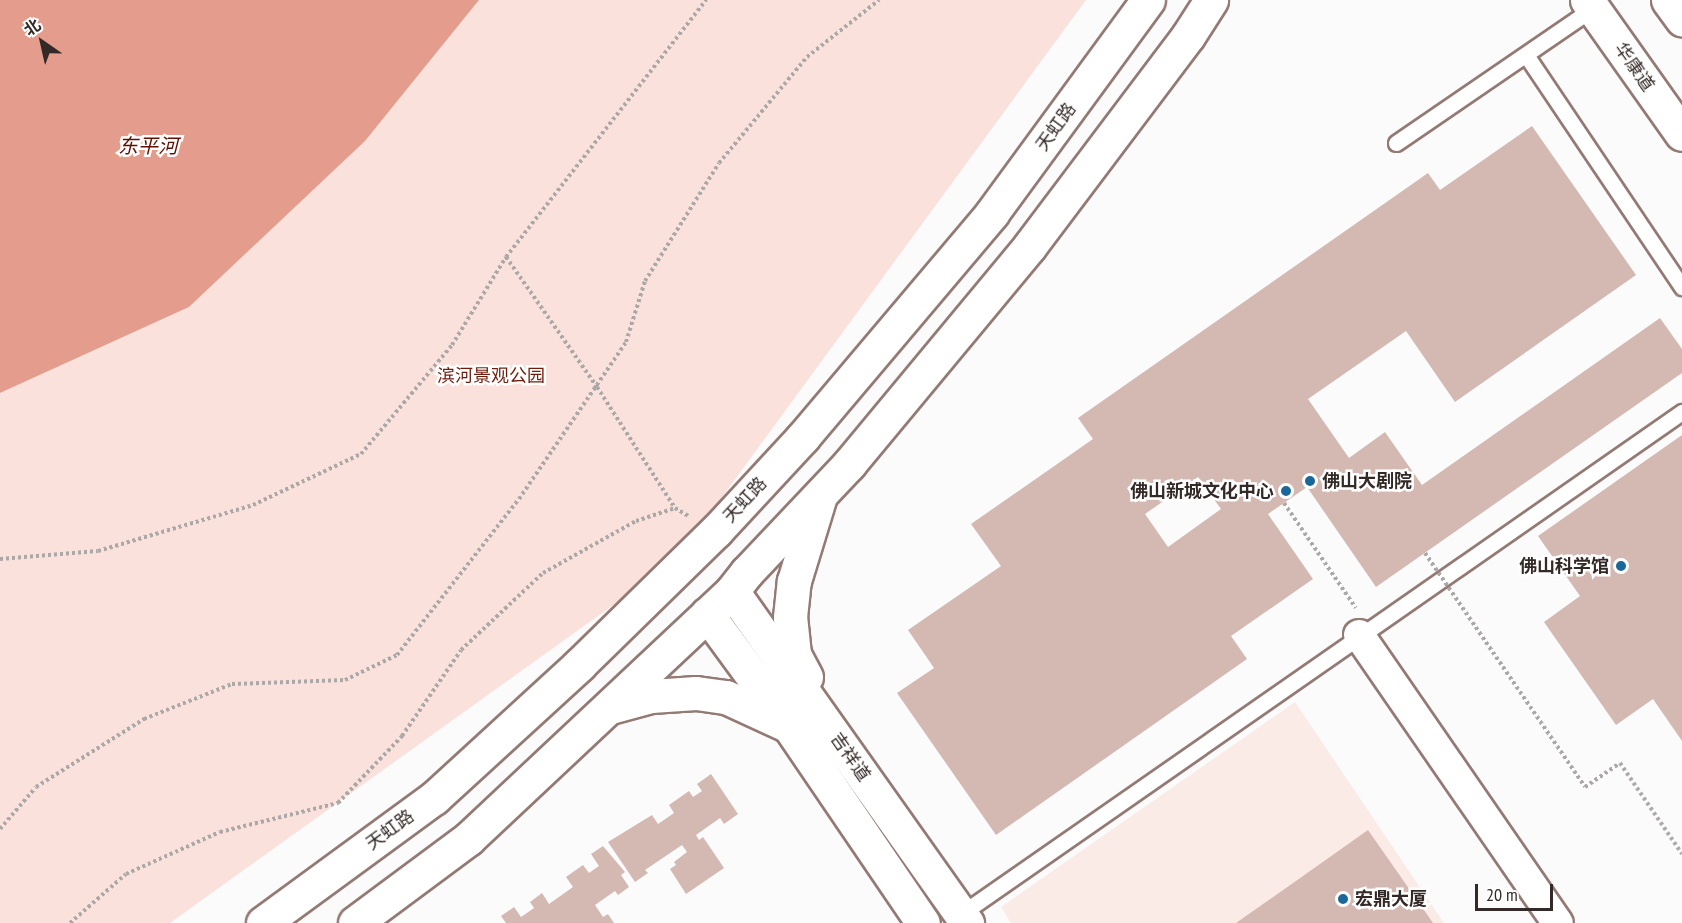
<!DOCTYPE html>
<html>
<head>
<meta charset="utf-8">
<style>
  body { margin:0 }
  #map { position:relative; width:1682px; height:923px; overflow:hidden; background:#fbfbfb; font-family:"PT Sans Narrow","Noto Sans SC",sans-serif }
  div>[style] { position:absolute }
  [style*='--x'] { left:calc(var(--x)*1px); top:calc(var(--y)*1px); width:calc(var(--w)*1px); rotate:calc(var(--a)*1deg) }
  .built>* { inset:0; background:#faebe7 }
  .green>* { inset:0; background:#fae1db }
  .water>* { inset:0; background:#e49d8d }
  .building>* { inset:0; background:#d4b9b2 }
  .path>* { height:4px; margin-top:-2px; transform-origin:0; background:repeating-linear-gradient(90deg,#aca8a7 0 3px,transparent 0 6px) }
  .roads { filter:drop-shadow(2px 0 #947a74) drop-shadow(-2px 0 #947a74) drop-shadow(0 2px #947a74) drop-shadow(0 -2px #947a74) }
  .lane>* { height:15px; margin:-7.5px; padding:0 7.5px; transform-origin:7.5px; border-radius:7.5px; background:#fff }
  .street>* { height:30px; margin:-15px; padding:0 15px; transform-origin:15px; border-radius:15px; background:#fff }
  .secondary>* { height:33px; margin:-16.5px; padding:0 16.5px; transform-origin:16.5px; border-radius:16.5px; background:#fff }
  .path-bridge>* { height:4px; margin-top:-2px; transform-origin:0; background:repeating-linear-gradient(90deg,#aca8a7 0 3px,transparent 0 6px) }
  .dots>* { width:16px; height:16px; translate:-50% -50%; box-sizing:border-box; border:3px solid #fff; border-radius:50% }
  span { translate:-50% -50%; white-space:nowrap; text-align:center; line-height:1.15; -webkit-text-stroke:5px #fff; paint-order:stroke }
  .street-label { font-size:18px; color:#332926 }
  .park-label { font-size:18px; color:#6e1c0b }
  .poi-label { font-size:18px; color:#332926; font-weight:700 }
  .left { translate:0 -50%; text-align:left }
  .right { translate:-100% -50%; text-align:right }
  .water-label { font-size:20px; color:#620f00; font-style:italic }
  .north { position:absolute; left:12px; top:12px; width:60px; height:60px; -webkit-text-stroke:4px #fff; paint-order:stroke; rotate:326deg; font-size:16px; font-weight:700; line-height:24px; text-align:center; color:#332926 }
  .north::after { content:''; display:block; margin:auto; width:21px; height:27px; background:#332926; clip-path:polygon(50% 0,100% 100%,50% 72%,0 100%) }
  .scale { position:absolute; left:1475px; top:884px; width:78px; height:27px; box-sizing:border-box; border:3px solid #332926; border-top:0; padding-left:8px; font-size:18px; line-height:21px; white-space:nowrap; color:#332926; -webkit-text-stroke:4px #fff; paint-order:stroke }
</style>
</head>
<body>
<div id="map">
  <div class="built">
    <i style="clip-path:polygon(1295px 702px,1444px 923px,1011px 923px,1001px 907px)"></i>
  </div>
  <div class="green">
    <i style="clip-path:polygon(479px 0,1086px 0,676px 560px,170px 923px,0 923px,0 393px,189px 307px,365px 141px)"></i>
  </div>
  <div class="water">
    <i style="clip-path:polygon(0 0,479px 0,365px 141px,189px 307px,0 393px)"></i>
  </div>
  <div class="building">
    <i style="clip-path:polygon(evenodd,1532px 126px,1636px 275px,1455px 402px,1406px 331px,1308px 399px,1349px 458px,1385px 432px,1422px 485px,1660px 318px,1682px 349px,1682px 373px,1376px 587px,1307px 487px,1268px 514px,1313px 579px,1231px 636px,1247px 659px,996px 835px,897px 693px,934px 668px,908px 630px,1001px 566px,971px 524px,1093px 439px,1078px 418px,1428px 173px,1440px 190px,1532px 126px,1198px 477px,1221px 509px,1168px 547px,1145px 514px,1198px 477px)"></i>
    <i style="clip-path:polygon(1682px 435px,1682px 741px,1653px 699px,1616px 725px,1544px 622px,1580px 596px,1538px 536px)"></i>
    <i style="clip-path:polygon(711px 774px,738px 814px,724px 824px,720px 818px,696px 835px,699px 840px,703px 837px,724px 868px,686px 894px,670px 869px,676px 865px,674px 862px,687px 852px,682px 845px,645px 870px,648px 873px,635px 882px,608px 842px,652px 815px,658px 824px,674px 813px,669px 805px,689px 791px,693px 797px,702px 791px,697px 784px)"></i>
    <i style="clip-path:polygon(1368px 830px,1433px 923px,1236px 923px,1303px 876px)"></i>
    <i style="clip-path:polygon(603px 846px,625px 872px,621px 875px,629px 887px,618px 895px,615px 891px,595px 905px,603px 917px,608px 914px,614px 923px,506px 923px,501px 916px,514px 907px,521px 917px,534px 908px,530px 902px,542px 893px,549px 904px,573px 887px,566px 877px,583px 865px,589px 873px,599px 866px,591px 854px)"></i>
  </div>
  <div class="path">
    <i style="--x:506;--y:257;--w:159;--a:55"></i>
    <i style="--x:597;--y:387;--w:144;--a:57.2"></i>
    <i style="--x:675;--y:508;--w:17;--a:31"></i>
    <i style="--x:1284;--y:503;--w:127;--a:55.6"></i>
    <i style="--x:0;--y:559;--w:98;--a:-4.7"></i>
    <i style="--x:98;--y:551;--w:162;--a:-16.5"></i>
    <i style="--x:253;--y:505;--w:119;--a:-25.3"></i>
    <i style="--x:361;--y:454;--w:142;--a:-50.1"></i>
    <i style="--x:452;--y:345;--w:103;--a:-58.5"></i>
    <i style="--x:506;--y:257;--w:326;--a:-52.1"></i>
    <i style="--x:0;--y:829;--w:55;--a:-49.4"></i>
    <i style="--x:36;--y:787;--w:128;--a:-32.2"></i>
    <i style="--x:144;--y:719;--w:95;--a:-21.7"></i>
    <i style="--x:232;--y:684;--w:113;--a:-2"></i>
    <i style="--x:345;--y:680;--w:58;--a:-25.7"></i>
    <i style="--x:397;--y:655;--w:198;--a:-52"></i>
    <i style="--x:519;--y:499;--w:190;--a:-55.7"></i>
    <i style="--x:626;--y:342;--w:64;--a:-72.7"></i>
    <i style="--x:645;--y:281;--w:139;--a:-57.9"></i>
    <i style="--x:719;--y:163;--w:138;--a:-50.3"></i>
    <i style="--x:807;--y:57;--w:92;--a:-38.4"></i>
    <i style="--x:70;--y:923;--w:74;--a:-41.2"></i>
    <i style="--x:126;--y:874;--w:103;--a:-24.1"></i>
    <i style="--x:220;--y:832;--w:122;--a:-13.8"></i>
    <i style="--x:338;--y:803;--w:93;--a:-46.3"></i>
    <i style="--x:402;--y:736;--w:104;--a:-55.5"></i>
    <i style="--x:461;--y:650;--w:112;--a:-43.2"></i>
    <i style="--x:543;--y:573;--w:107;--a:-29.2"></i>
    <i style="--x:636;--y:521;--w:41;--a:-18.4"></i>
  </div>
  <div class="roads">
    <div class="lane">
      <i style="--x:1526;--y:55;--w:280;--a:56.1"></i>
      <i style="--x:1396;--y:143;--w:239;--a:-34.4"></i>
      <i style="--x:961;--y:914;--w:879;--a:-34.85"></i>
    </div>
    <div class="street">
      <i style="--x:1359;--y:635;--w:350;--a:55.4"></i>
    </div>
    <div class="secondary">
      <i style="--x:1587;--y:0;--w:164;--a:54.7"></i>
      <i style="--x:1668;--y:0;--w:24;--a:54"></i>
      <i style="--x:732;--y:591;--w:407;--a:54.7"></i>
      <i style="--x:707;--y:614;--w:139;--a:53.8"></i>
      <i style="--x:789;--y:726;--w:238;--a:55.8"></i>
      <i style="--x:806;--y:677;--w:26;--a:-118"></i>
      <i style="--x:794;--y:654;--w:37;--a:-96"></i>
      <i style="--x:790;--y:617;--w:36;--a:-84"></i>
      <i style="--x:794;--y:581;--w:86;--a:-73"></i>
      <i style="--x:610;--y:707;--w:42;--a:-15"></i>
      <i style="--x:651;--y:696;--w:45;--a:-3.8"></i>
      <i style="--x:696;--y:693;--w:30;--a:8"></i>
      <i style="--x:726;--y:697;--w:67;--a:24.7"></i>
      <i style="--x:263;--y:923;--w:212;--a:-36.2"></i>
      <i style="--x:434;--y:798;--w:197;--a:-42.5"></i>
      <i style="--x:579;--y:665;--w:192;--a:-44.4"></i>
      <i style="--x:716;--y:531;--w:128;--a:-47.2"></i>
      <i style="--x:803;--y:437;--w:293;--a:-49.8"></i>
      <i style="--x:992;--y:213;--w:264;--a:-53.8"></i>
      <i style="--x:355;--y:923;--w:141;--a:-36.6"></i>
      <i style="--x:468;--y:839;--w:362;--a:-43.2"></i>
      <i style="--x:732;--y:591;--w:24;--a:-52"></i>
      <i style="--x:747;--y:572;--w:149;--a:-46.6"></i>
      <i style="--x:849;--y:464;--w:282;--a:-50.3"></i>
      <i style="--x:1029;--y:247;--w:264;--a:-53"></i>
      <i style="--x:1188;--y:36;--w:43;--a:-57.4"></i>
    </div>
  </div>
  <div class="path-bridge">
    <i style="--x:1425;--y:553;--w:283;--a:55.6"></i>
    <i style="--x:1585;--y:787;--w:42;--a:-34.4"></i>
    <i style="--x:1620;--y:763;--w:110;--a:55.7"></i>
  </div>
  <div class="dots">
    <i style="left:1310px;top:481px;background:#1a679a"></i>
    <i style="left:1286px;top:491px;background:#1a679a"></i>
    <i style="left:1621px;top:566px;background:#1a679a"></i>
    <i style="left:1343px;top:899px;background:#1a679a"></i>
  </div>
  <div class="street-label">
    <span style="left:1634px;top:67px;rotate:55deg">华康道</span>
    <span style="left:1056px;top:127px;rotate:-54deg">天虹路</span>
    <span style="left:745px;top:500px;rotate:-47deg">天虹路</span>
    <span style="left:850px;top:757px;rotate:55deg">吉祥道</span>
    <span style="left:390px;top:830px;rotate:-36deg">天虹路</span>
  </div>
  <div class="park-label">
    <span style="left:491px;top:376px">滨河景观公园</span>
  </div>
  <div class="poi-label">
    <span class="left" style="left:1322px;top:481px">佛山大剧院</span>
    <span class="right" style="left:1274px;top:491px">佛山新城文化中心</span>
    <span class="right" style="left:1609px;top:566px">佛山科学馆</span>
    <span class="left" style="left:1355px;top:899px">宏鼎大厦</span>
  </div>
  <div class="water-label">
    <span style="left:148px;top:146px">东平河</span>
  </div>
  <div class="north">北</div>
  <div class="scale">20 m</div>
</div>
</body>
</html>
